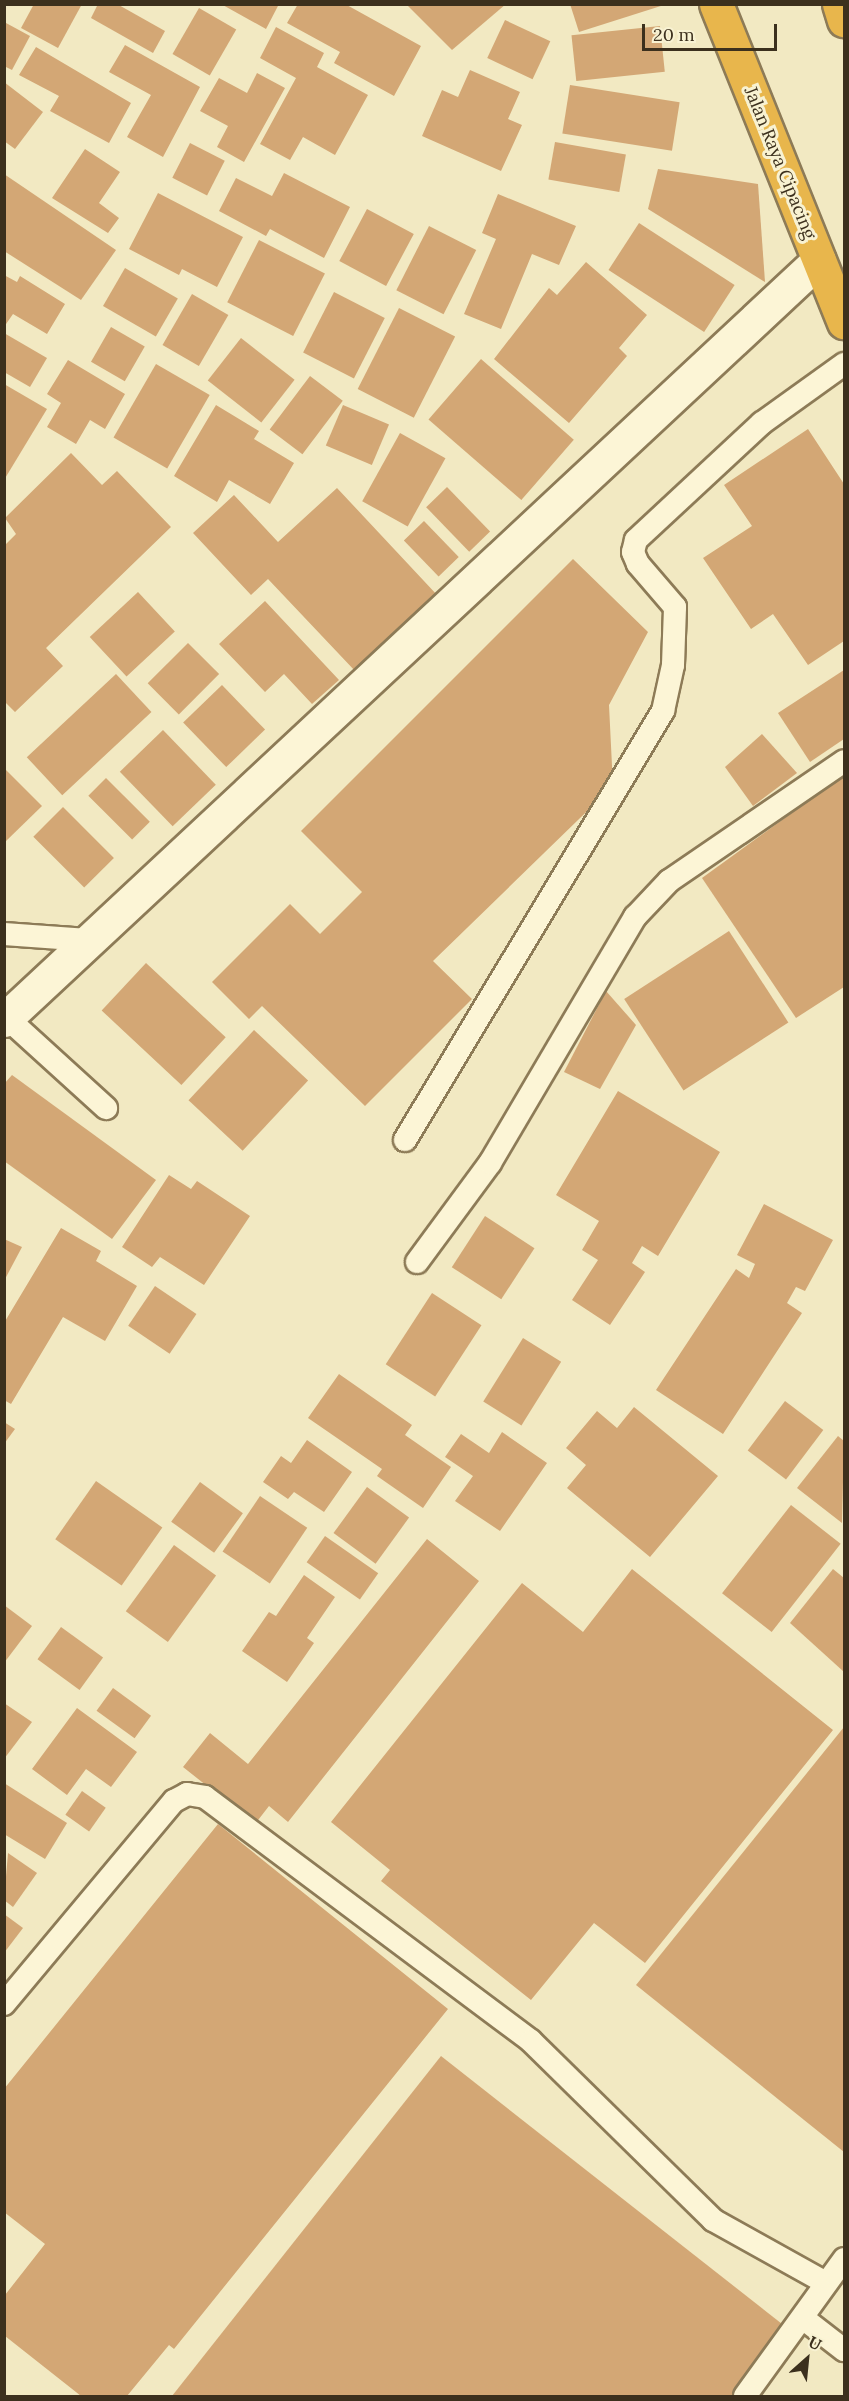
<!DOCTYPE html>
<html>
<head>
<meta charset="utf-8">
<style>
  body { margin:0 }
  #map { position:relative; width:849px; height:2401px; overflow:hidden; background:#f2e9c2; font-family:Lora,serif }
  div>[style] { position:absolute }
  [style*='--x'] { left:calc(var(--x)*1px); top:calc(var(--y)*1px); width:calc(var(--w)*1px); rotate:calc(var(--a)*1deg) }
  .building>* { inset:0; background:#d3a775; transform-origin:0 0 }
  .roads { filter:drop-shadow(2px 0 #8d7b57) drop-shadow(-2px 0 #8d7b57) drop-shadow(0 2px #8d7b57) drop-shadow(0 -2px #8d7b57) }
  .lane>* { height:22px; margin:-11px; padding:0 11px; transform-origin:11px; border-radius:11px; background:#fcf5d6 }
  .street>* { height:33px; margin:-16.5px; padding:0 16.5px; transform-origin:16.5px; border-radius:16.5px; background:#fcf5d6 }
  .highway>* { height:33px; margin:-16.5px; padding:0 16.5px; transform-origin:16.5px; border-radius:16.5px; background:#e8b64c }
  span { translate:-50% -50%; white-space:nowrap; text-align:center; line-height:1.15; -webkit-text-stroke:6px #f8f2d2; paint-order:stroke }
  .street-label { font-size:18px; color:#3c301d }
  .frame { position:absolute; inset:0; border:6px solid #3c301d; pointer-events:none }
  .north { position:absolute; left:777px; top:2329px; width:60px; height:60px; -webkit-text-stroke:4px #f8f2d2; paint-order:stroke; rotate:27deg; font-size:16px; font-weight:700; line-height:24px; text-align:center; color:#3c301d }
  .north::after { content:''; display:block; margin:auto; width:21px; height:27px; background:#3c301d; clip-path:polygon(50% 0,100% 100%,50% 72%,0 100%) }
  .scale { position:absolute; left:642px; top:24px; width:135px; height:27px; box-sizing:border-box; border:3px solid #3c301d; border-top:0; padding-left:8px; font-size:18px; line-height:21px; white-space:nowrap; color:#3c301d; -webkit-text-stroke:4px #f8f2d2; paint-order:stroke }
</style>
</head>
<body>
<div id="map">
  <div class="building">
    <i style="clip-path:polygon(34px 4px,82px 4px,58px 48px,21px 28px)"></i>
    <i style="clip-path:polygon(98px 4px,117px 4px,165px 31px,153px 53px,91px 18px)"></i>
    <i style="clip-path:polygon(221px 4px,279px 4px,266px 29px)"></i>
    <i style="clip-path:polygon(298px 4px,345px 4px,421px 46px,394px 96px,334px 63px,340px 52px,287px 23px)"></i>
    <i style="clip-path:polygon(406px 4px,506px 4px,452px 50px)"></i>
    <i style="clip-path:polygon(570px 4px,664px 4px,664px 5px,579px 32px)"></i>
    <i style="left:199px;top:8px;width:43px;height:53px;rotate:30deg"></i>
    <i style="left:505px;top:20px;width:50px;height:42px;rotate:25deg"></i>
    <i style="clip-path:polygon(6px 23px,30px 36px,12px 70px,4px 66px)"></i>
    <i style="left:660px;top:26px;width:46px;height:89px;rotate:84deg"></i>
    <i style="clip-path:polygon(276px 27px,324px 53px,317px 67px,368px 95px,335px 155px,303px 137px,290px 160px,260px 144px,296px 78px,260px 58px)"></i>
    <i style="clip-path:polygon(125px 45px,200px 87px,163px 157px,127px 137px,151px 95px,109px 72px)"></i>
    <i style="clip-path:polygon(36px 47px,131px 103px,109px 143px,50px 111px,59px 96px,19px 75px)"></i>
    <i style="clip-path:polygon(470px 70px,520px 92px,508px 119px,522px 125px,501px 171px,422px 136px,442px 90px,458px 97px)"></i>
    <i style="clip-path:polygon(257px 73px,285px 88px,244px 162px,217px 147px,228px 126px,200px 111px,219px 78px,247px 93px)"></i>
    <i style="clip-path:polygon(4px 82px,43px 112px,15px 149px,4px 141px)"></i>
    <i style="left:570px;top:85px;width:111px;height:49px;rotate:9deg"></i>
    <i style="left:555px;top:142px;width:72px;height:38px;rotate:10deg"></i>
    <i style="left:190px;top:143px;width:39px;height:39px;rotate:27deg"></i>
    <i style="clip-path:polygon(85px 149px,120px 172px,99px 203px,119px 218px,108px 233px,52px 198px)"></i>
    <i style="clip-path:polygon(658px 169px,758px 184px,765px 282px,648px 209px)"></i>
    <i style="clip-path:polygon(284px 173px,350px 207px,324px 258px,270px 229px,266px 236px,219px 211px,236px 178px,272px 196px)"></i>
    <i style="clip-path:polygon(4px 174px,116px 250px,81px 300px,4px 251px)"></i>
    <i style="clip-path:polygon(158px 193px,243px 237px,217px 287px,182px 269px,179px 275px,129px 249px)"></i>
    <i style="clip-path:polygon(498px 194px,576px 226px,559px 265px,532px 254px,501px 329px,464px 314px,496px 239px,482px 233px)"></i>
    <i style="left:367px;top:209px;width:53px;height:59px;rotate:28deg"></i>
    <i style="left:639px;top:223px;width:114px;height:56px;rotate:33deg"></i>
    <i style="left:429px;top:226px;width:53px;height:72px;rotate:27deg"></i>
    <i style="left:259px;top:240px;width:74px;height:70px;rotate:27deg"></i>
    <i style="clip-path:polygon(586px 262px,647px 315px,619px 348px,627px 356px,569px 423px,494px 359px,549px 288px,557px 295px)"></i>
    <i style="left:125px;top:268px;width:61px;height:44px;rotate:30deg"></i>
    <i style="clip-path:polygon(4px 275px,17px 282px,20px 276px,65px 304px,47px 334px,13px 314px,4px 327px)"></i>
    <i style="left:334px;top:292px;width:57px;height:68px;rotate:27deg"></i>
    <i style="left:192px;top:294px;width:42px;height:59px;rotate:30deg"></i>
    <i style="left:399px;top:308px;width:63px;height:91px;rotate:27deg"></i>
    <i style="left:111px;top:327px;width:39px;height:40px;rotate:30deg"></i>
    <i style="clip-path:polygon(4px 333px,47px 358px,30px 387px,4px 372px)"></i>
    <i style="left:241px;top:338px;width:68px;height:54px;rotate:38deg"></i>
    <i style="left:481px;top:359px;width:123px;height:80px;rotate:41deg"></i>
    <i style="clip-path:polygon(68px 360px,125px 394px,105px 429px,90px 420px,76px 444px,47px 427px,61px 403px,47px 394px)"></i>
    <i style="left:156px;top:364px;width:62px;height:85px;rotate:30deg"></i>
    <i style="left:310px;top:376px;width:41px;height:67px;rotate:37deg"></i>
    <i style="clip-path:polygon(4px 384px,47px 409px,4px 480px)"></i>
    <i style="clip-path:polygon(216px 405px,259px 431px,254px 439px,294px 463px,270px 504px,229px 480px,217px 502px,174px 476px)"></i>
    <i style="left:343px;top:405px;width:50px;height:44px;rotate:23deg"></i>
    <i style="clip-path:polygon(808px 429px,844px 484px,844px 641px,808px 665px,773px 614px,751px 629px,703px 558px,752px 526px,724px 485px)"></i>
    <i style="left:400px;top:433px;width:52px;height:78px;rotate:29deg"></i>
    <i style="clip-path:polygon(71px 453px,102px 485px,117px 471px,171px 527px,46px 648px,63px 666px,15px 712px,4px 701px,4px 546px,16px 534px,5px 518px)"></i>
    <i style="left:447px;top:487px;width:62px;height:29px;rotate:46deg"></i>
    <i style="clip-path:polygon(337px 488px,438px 596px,356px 672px,268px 579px,251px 595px,193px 533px,234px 495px,278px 542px)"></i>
    <i style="left:424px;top:521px;width:50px;height:28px;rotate:46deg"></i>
    <i style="clip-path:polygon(573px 559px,648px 632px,609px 705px,613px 786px,433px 961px,472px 999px,365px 1106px,262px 1006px,249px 1019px,212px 982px,290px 904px,320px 934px,362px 892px,301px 831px)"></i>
    <i style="left:138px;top:592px;width:54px;height:66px;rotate:47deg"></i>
    <i style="clip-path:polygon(265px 601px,339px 680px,312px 704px,284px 674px,265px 692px,219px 644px)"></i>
    <i style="left:188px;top:643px;width:44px;height:57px;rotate:45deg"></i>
    <i style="clip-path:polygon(844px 670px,844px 739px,810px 762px,778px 713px)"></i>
    <i style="left:116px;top:674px;width:52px;height:122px;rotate:47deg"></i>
    <i style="left:222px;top:685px;width:62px;height:54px;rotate:46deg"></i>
    <i style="left:163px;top:730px;width:76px;height:60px;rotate:46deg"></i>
    <i style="clip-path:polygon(762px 734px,797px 773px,753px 806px,725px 767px)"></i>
    <i style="clip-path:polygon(4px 768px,42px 806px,4px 843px)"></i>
    <i style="clip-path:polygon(844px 775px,844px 987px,796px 1018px,702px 878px)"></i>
    <i style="left:106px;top:778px;width:62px;height:25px;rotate:45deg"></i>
    <i style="left:63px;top:807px;width:72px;height:42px;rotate:45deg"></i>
    <i style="left:729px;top:931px;width:109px;height:125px;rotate:57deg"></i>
    <i style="left:146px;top:963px;width:109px;height:65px;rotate:43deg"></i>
    <i style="clip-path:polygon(606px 991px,636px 1025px,600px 1089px,564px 1072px)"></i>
    <i style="left:254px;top:1030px;width:74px;height:96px;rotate:43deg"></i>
    <i style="clip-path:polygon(12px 1075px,156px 1180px,112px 1239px,4px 1161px,4px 1084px)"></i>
    <i style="clip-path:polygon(618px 1091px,720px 1152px,658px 1256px,642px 1246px,632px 1263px,645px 1272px,610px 1325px,572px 1300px,598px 1260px,582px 1250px,599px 1221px,556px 1195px)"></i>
    <i style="clip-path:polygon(169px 1175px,191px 1189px,197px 1181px,250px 1216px,204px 1285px,160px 1257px,152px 1267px,122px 1247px)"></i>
    <i style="clip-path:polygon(764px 1204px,833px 1240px,805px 1291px,796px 1287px,787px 1303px,802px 1313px,723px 1434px,656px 1390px,736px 1269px,749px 1278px,755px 1264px,737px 1255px)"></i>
    <i style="left:485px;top:1216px;width:59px;height:61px;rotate:33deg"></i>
    <i style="clip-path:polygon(61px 1228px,101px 1251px,96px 1261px,137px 1286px,105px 1341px,63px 1317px,11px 1404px,4px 1400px,4px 1323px)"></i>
    <i style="clip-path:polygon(4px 1239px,22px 1247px,4px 1281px)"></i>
    <i style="left:155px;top:1286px;width:50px;height:48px;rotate:34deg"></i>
    <i style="left:432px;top:1293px;width:59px;height:85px;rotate:33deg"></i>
    <i style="left:523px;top:1338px;width:45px;height:75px;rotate:32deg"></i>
    <i style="clip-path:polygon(339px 1374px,412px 1425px,405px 1435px,451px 1467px,423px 1508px,377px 1476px,382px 1469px,308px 1418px)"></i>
    <i style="left:785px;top:1401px;width:48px;height:62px;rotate:37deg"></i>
    <i style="clip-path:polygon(634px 1407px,718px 1476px,650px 1557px,567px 1488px,586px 1465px,566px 1448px,597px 1411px,617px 1428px)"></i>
    <i style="clip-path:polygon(4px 1422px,15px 1429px,4px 1444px)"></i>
    <i style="clip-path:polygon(502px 1432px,547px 1463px,500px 1531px,455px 1501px,473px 1476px,445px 1457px,461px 1434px,489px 1453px)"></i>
    <i style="clip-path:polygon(838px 1436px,844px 1441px,842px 1523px,797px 1488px)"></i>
    <i style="clip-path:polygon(307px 1440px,352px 1472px,324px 1512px,294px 1492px,288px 1499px,263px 1482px,281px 1456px,291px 1463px)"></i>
    <i style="left:96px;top:1481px;width:81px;height:71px;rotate:35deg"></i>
    <i style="left:200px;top:1482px;width:53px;height:49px;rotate:36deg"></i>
    <i style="left:367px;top:1487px;width:52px;height:57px;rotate:36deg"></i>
    <i style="left:260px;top:1496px;width:57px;height:67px;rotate:34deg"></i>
    <i style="left:791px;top:1505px;width:63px;height:112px;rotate:38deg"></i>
    <i style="left:325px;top:1536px;width:65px;height:32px;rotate:35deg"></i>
    <i style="clip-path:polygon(427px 1539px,479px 1581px,288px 1822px,269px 1806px,255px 1824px,183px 1767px,210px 1733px,248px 1764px)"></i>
    <i style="left:174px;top:1545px;width:52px;height:82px;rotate:36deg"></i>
    <i style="clip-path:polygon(632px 1569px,833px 1730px,645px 1963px,594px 1923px,531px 2000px,381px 1881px,390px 1870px,331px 1822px,522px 1583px,583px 1632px)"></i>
    <i style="clip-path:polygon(833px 1569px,844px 1578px,844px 1672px,790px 1623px)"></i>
    <i style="clip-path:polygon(304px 1575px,335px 1597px,307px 1638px,314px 1643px,287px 1682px,242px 1651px,269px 1612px,276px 1616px)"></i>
    <i style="clip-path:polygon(4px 1605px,32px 1626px,4px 1663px)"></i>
    <i style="left:61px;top:1627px;width:52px;height:40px;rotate:36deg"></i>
    <i style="left:113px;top:1688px;width:47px;height:28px;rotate:36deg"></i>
    <i style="clip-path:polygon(4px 1703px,32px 1722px,4px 1759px)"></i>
    <i style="clip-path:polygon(77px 1708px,137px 1752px,111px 1787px,86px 1769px,67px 1795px,32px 1769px)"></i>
    <i style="clip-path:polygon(844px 1727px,844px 2152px,636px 1985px)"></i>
    <i style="clip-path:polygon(4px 1783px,67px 1823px,45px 1859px,4px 1834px)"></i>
    <i style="left:82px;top:1791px;width:29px;height:29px;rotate:35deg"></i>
    <i style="clip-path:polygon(218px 1824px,448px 2009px,174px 2349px,169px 2345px,127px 2396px,81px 2396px,5px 2336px,5px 2295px,45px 2244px,4px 2212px,4px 2089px)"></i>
    <i style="clip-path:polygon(8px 1853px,37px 1873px,13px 1907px,4px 1900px)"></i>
    <i style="clip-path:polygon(4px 1914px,23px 1928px,4px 1953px)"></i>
    <i style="clip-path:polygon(441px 2056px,791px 2331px,739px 2396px,172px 2396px)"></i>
  </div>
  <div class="roads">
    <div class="lane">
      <i style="--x:4;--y:934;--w:84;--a:4.1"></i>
      <i style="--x:7;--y:1018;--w:134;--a:42.3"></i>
      <i style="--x:405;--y:1140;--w:501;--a:-58.98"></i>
      <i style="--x:663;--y:711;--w:47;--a:-77.7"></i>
      <i style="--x:673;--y:665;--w:58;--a:-88"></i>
      <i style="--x:675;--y:607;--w:57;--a:-130.7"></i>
      <i style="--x:638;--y:564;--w:13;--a:-113"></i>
      <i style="--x:633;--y:552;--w:12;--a:-76"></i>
      <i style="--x:636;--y:540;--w:172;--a:-42.9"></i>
      <i style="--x:762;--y:423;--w:101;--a:-35.7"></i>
      <i style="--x:417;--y:1262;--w:123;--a:-53.6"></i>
      <i style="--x:490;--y:1163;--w:286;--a:-59.5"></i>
      <i style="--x:635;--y:917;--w:50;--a:-46.6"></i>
      <i style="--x:669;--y:881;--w:212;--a:-34.4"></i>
      <i style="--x:4;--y:2004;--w:265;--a:-50.1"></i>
      <i style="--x:174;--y:1801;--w:15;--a:-28"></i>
      <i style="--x:187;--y:1794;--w:18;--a:9"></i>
      <i style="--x:205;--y:1797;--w:407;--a:36.8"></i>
      <i style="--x:531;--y:2041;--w:255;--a:44.5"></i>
      <i style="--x:713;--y:2220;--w:129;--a:29.1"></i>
      <i style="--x:804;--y:2319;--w:51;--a:37.8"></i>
      <i style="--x:745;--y:2396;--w:169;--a:-54.1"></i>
    </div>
    <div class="street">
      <i style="--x:4;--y:1020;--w:1114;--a:-43"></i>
    </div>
    <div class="highway">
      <i style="--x:716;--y:4;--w:343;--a:68.1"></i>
      <i style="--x:839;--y:4;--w:17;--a:73"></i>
    </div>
  </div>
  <div class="street-label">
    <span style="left:780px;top:163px;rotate:68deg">Jalan Raya Cipacing</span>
  </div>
  <div class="frame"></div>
  <div class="north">U</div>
  <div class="scale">20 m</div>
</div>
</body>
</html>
